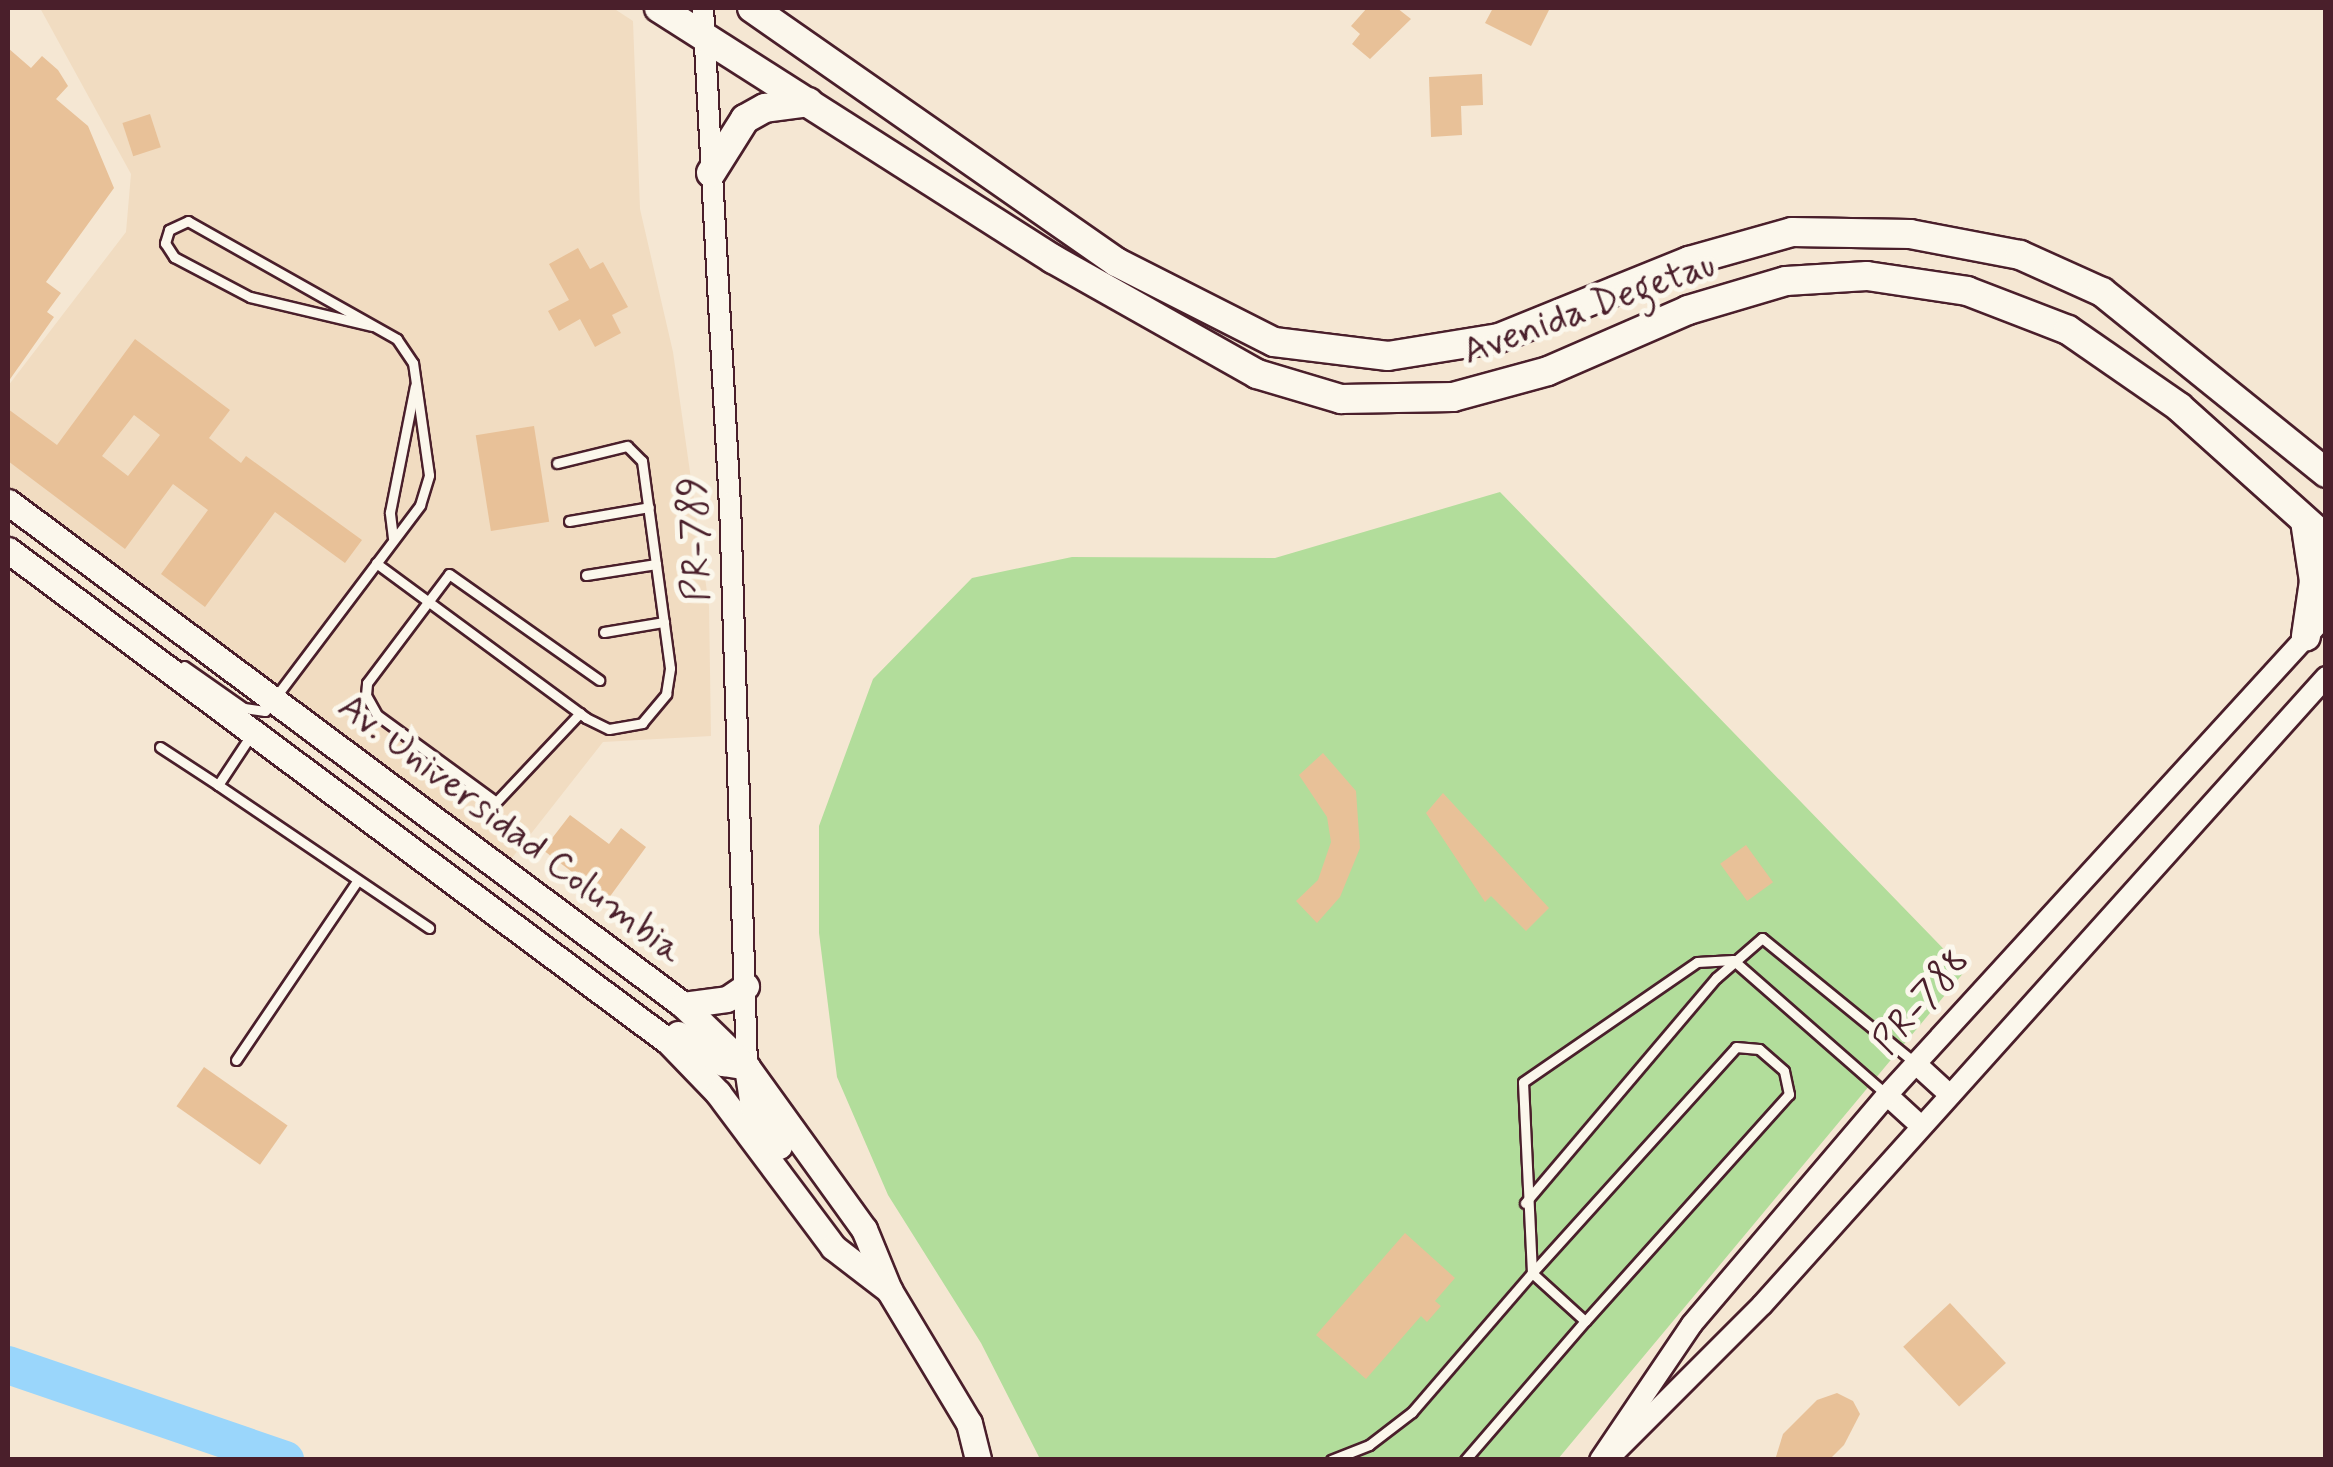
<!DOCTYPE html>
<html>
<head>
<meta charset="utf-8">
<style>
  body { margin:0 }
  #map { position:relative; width:2333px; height:1467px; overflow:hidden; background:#f5e7d3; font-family:Mynerve,sans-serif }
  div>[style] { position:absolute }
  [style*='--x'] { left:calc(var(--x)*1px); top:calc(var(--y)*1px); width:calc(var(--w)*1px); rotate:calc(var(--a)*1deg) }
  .built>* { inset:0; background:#f1dcc1 }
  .green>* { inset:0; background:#b2dd9b }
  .river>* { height:38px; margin:-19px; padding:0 19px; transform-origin:19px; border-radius:19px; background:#9ad6fb }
  .building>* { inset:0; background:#e8c198; transform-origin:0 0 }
  .roads { filter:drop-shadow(2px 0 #4a1f2b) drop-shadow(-2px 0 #4a1f2b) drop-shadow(0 2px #4a1f2b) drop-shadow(0 -2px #4a1f2b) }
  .service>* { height:9px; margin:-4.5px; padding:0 4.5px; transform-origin:4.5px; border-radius:4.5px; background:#fbf7ec }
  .tertiary>* { height:20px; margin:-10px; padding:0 10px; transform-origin:10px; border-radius:10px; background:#fbf7ec }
  .secondary>* { height:25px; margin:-12.5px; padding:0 12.5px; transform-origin:12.5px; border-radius:12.5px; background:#fbf7ec }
  .primary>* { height:28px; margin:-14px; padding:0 14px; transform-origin:14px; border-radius:14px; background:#fbf7ec }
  span { translate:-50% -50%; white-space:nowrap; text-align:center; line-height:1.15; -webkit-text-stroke:10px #fbf7ec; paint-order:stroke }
  .street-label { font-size:38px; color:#4a1f2b }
  .frame { position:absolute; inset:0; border:10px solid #4a1f2b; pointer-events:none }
</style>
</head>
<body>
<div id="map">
  <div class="built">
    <i style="clip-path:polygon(40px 8px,613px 8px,633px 21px,640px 209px,673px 352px,709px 606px,711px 736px,603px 742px,508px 863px,8px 492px,8px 386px,126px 232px,131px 174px)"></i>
  </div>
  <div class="green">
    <i style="clip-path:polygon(1500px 492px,1965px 971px,1558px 1459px,1040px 1459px,981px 1343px,888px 1195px,837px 1077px,819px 933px,819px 826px,873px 679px,972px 578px,1072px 557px,1275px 558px)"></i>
  </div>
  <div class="river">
    <i style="--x:8;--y:1365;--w:293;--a:18.9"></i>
  </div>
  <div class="building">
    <i style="clip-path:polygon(1367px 8px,1397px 8px,1411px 19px,1370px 59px,1352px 44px,1360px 34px,1351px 26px)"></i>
    <i style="clip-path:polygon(1493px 8px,1550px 8px,1531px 46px,1485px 23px)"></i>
    <i style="clip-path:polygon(8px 48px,31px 68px,42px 56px,58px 70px,68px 86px,56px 99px,88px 126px,114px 188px,46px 282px,61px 293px,47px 312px,54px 317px,8px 382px)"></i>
    <i style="clip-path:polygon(1482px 74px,1483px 105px,1461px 106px,1462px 135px,1431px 137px,1429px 77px)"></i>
    <i style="left:150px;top:114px;width:35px;height:29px;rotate:72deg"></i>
    <i style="clip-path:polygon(578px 248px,590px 269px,603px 262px,628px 307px,612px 315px,621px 333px,595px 347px,580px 319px,559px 331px,548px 311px,569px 300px,549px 264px)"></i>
    <i style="clip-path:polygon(evenodd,135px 339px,230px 410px,209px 438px,241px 463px,246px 456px,362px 540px,345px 563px,275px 512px,205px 607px,161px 574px,208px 510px,173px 484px,125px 549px,8px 461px,8px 409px,57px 445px,135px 339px,134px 415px,160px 435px,128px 476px,102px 456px,134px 415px)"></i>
    <i style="left:534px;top:426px;width:97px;height:59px;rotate:81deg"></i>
    <i style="clip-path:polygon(1323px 753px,1356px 791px,1360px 848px,1340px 897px,1317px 923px,1296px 901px,1318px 880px,1331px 842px,1327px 817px,1299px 775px)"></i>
    <i style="clip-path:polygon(1443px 793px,1549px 908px,1526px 931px,1491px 896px,1485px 902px,1426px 813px)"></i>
    <i style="clip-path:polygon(570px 815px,609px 844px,621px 828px,646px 847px,603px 906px,579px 888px,584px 881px,543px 850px)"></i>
    <i style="left:1746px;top:845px;width:46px;height:32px;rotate:54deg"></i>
    <i style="left:204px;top:1067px;width:102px;height:48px;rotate:35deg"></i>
    <i style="clip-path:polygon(1405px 1233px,1455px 1278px,1435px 1301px,1441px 1306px,1427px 1322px,1421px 1316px,1366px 1379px,1316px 1335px)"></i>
    <i style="left:1950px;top:1303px;width:82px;height:64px;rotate:47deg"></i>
    <i style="clip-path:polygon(1837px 1393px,1853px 1401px,1860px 1414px,1844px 1445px,1829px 1460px,1775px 1460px,1783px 1434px,1817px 1400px)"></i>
  </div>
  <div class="roads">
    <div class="service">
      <i style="--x:569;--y:521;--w:81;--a:-9.9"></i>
      <i style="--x:393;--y:538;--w:26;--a:-97"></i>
      <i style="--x:390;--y:512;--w:128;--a:-78.8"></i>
      <i style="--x:376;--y:563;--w:261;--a:36.4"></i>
      <i style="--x:586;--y:718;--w:25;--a:26"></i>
      <i style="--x:609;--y:729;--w:34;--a:-10"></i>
      <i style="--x:642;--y:723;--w:38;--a:-50"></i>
      <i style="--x:666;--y:694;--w:26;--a:-81"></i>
      <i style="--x:670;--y:668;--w:209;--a:-97.7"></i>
      <i style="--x:642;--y:461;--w:21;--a:-135"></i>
      <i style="--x:627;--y:446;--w:72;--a:166.3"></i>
      <i style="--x:586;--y:575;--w:71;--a:-8.9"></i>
      <i style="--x:604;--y:632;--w:61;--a:-9.5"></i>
      <i style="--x:184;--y:666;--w:73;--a:35"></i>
      <i style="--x:244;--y:708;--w:21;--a:8"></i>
      <i style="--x:265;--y:711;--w:258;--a:-53"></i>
      <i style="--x:420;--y:505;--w:31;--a:-73"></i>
      <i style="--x:429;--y:475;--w:113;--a:-98.1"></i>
      <i style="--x:413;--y:363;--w:29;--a:-124"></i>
      <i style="--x:397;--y:339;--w:240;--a:-150.6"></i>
      <i style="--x:188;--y:221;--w:21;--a:155"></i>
      <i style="--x:169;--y:230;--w:14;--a:107"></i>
      <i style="--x:165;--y:243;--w:17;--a:57"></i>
      <i style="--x:174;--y:257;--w:86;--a:27.8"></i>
      <i style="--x:250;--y:297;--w:125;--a:13.4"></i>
      <i style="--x:580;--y:713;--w:122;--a:133.3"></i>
      <i style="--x:496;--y:802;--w:147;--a:-143.8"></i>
      <i style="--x:377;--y:715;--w:23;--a:-119"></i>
      <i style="--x:366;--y:695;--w:12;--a:-85"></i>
      <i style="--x:367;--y:683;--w:136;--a:-53"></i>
      <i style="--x:449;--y:574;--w:184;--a:35.2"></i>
      <i style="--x:160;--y:747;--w:69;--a:33.2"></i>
      <i style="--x:218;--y:785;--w:60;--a:-56.6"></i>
      <i style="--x:218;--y:785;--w:255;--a:34.1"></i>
      <i style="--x:236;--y:1060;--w:217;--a:-55.9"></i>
      <i style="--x:1525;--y:1203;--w:295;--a:-49.7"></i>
      <i style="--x:1716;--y:978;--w:61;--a:-41"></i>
      <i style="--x:1762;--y:938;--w:195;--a:39.2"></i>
      <i style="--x:1331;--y:1460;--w:41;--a:-21.5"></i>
      <i style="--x:1369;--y:1445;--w:54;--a:-37.5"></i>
      <i style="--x:1412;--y:1412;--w:184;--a:-49.2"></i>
      <i style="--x:1532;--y:1273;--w:304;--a:-47.9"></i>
      <i style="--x:1736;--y:1047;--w:23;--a:5"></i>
      <i style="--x:1759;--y:1049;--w:33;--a:41"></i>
      <i style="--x:1784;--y:1071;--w:24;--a:78"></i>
      <i style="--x:1789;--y:1094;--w:305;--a:131.9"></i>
      <i style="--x:1585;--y:1321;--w:72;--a:-137.8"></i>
      <i style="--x:1532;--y:1273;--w:191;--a:-92.7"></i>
      <i style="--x:1523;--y:1082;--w:211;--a:-34.6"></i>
      <i style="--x:1697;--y:962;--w:36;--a:-3"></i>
      <i style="--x:1733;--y:960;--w:205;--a:41.2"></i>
      <i style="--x:1465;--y:1460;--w:184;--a:-49.2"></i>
    </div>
    <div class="tertiary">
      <i style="--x:703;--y:8;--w:495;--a:86.9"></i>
      <i style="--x:730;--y:502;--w:565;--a:88.28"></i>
      <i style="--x:1915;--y:1063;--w:46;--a:42.4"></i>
      <i style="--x:1887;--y:1095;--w:46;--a:42.4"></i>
      <i style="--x:1609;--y:1458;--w:216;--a:-45"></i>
      <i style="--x:1762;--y:1305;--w:844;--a:-48.07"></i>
      <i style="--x:1600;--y:1460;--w:164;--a:-55.9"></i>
      <i style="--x:1692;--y:1324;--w:301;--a:-49.6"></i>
      <i style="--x:1887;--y:1095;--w:650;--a:-47.55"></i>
    </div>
    <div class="secondary">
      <i style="--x:8;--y:502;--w:842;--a:36.69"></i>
      <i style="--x:683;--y:1005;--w:89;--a:44.1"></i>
      <i style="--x:747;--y:1067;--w:200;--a:54.2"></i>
      <i style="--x:864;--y:1229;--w:66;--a:67.7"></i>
      <i style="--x:889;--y:1290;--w:155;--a:59"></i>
      <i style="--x:969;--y:1423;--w:38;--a:76"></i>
      <i style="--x:8;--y:550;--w:824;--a:36.66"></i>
      <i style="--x:669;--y:1042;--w:71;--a:46.1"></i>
      <i style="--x:718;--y:1093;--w:192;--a:53.2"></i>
      <i style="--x:833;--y:1247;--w:71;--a:37.5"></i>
      <i style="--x:683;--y:1005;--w:44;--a:-7.8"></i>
      <i style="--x:727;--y:999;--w:23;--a:-34"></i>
      <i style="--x:678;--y:1034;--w:54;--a:32.8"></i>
      <i style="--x:723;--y:1063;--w:24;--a:9"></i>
      <i style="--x:747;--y:1067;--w:40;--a:81.5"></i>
      <i style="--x:753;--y:1107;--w:47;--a:56.3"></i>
    </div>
    <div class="primary">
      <i style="--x:659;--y:8;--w:467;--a:32.5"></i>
      <i style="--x:1053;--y:259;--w:234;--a:29.4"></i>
      <i style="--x:1257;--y:374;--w:88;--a:16.6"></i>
      <i style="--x:1341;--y:399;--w:112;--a:-1"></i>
      <i style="--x:1453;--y:397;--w:98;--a:-15.3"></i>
      <i style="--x:1548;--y:371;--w:153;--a:-23.5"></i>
      <i style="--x:1688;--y:310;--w:102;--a:-16.5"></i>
      <i style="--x:1786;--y:281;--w:81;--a:-3.5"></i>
      <i style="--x:1867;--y:276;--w:101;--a:8.5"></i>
      <i style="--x:1967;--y:291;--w:108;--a:21.1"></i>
      <i style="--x:2068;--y:330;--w:135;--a:34.7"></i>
      <i style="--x:2179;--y:407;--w:198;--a:41.9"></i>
      <i style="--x:752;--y:8;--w:444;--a:34.9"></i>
      <i style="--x:1116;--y:262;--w:177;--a:26.9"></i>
      <i style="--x:1274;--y:342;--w:115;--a:7"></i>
      <i style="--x:1388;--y:356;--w:112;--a:-9.2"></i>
      <i style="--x:1499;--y:338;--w:205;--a:-22.1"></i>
      <i style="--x:1689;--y:261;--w:107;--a:-15.7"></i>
      <i style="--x:1792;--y:232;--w:118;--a:1"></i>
      <i style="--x:1910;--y:234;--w:112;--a:10.8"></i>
      <i style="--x:2020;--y:255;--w:90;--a:24.3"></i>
      <i style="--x:2102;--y:292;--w:288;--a:38.9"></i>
      <i style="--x:711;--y:173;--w:64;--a:-57.8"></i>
      <i style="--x:745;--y:119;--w:23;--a:-29"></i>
      <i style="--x:765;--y:108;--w:44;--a:-7.8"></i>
      <i style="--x:2305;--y:521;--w:61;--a:81.5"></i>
      <i style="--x:2314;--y:581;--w:56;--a:98.3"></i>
    </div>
  </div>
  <div class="street-label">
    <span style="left:1589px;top:309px;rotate:-20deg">Avenida Degetau</span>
    <span style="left:696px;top:539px;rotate:-92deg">PR-789</span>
    <span style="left:510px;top:829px;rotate:37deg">Av. Universidad Columbia</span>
    <span style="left:1922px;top:1002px;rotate:-49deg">PR-788</span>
  </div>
  <div class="frame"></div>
</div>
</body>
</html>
